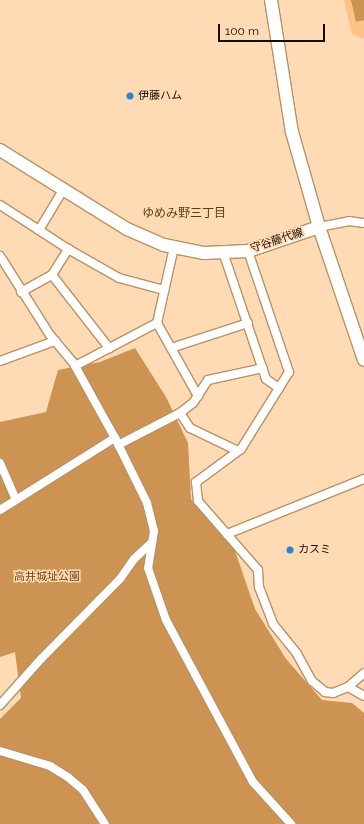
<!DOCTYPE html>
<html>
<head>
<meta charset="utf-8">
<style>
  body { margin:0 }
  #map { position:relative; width:364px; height:824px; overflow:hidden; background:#fedab5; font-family:Raleway,"Noto Sans JP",sans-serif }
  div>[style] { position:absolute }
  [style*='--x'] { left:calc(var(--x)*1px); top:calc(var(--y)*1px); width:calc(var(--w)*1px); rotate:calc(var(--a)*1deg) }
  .green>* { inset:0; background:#fcc385 }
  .forest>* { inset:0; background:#cc9353 }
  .roads { filter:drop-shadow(1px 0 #bb9164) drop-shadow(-1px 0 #bb9164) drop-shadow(0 1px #bb9164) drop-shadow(0 -1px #bb9164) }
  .street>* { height:8px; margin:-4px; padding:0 4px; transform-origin:4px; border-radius:4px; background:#fff }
  .secondary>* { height:12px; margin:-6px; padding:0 6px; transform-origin:6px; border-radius:6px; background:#fff }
  .dots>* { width:11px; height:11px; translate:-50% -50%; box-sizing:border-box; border:2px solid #fedab5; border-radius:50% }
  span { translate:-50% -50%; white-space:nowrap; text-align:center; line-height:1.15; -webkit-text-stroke:3px #fedab5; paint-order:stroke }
  .poi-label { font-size:11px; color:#1a0b00 }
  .left { translate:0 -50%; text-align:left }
  .street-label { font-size:11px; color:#1a0b00 }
  .park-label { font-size:11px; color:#6e4717 }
  .neighbourhood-label { font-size:12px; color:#613c0b }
  .scale { position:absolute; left:218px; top:24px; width:107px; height:18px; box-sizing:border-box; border:2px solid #1a0b00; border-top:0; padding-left:5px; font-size:12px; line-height:14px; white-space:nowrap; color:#1a0b00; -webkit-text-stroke:3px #fedab5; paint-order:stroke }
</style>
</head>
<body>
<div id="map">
  <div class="green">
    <i style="clip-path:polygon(344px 0,364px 0,364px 39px,352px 34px)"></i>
  </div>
  <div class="forest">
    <i style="clip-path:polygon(351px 0,364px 0,364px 20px,356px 22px)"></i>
    <i style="clip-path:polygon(135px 348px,166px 397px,188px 443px,191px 499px,233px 545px,255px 609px,286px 659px,322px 700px,352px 703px,364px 713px,364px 824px,0 824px,0 719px,21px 698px,15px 652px,0 657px,0 422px,46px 412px,58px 370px,100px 362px)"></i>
  </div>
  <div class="roads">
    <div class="street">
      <i style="--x:0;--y:205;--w:46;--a:32.7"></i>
      <i style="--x:319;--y:227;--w:31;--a:-11"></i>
      <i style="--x:349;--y:221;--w:15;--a:8"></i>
      <i style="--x:174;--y:247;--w:78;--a:102.6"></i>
      <i style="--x:157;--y:323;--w:84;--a:60.7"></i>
      <i style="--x:68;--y:249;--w:59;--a:29.6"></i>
      <i style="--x:119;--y:278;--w:47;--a:14.9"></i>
      <i style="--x:248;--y:251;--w:128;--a:71.3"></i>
      <i style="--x:289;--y:372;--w:91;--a:121.9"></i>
      <i style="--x:241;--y:449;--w:56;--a:143.7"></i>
      <i style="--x:196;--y:482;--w:19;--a:84"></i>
      <i style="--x:198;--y:501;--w:91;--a:49"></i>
      <i style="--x:258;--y:570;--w:17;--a:87"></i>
      <i style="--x:259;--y:587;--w:40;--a:69"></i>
      <i style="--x:273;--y:624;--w:38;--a:51"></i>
      <i style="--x:297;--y:654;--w:31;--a:61"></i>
      <i style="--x:312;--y:681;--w:17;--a:40"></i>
      <i style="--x:325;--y:692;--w:8;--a:7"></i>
      <i style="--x:333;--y:693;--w:16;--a:-22"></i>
      <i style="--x:348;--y:687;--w:18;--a:29"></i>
      <i style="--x:223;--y:252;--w:134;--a:71.3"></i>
      <i style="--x:266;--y:379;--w:16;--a:35"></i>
      <i style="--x:0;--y:256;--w:93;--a:57.7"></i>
      <i style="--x:50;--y:335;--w:38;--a:50"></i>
      <i style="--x:74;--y:364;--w:85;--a:61"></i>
      <i style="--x:115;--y:438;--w:72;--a:63.8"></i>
      <i style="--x:147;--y:503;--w:29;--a:76"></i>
      <i style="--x:154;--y:531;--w:37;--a:99"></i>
      <i style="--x:148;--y:568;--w:55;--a:70.9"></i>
      <i style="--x:166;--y:620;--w:184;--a:61.8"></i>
      <i style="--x:253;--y:782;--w:57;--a:47.9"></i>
      <i style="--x:52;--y:275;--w:93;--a:52"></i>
      <i style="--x:21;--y:292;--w:35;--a:-29"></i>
      <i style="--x:52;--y:275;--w:31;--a:-58"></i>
      <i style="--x:68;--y:249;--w:35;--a:-147"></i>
      <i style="--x:39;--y:230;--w:47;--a:-59"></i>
      <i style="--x:171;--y:348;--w:81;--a:-18"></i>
      <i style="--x:0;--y:361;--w:59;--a:-20"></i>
      <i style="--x:75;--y:366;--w:93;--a:-27.7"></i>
      <i style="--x:180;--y:413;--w:18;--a:56"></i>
      <i style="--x:190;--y:428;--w:53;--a:25.6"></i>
      <i style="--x:118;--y:445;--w:70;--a:-27.3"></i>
      <i style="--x:180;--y:413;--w:16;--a:-38"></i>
      <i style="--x:193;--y:403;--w:27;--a:-57"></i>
      <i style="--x:208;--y:380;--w:56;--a:-12.3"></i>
      <i style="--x:0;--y:463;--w:40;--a:66.6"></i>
      <i style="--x:0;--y:510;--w:136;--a:-32.1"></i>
      <i style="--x:227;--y:534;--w:148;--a:-21.9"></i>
      <i style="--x:348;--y:687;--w:21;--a:-41"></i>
      <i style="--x:0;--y:705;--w:62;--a:-48.3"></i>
      <i style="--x:41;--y:659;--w:112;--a:-45.4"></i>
      <i style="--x:120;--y:579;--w:24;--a:-55"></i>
      <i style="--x:134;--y:559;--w:25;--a:-43"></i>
      <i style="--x:0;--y:751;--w:52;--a:16.7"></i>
      <i style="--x:50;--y:766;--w:22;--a:32"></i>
      <i style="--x:69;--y:778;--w:18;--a:41"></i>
      <i style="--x:83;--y:790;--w:40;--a:57.1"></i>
    </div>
    <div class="secondary">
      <i style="--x:271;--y:0;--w:134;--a:81"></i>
      <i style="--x:292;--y:132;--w:99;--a:74.1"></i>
      <i style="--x:319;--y:227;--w:140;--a:71.3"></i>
      <i style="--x:0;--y:150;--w:150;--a:31.9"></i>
      <i style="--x:127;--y:229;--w:40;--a:23.4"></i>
      <i style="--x:164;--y:245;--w:41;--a:11.3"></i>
      <i style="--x:204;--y:253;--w:44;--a:-2.6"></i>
      <i style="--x:248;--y:251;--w:75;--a:-18.7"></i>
    </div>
  </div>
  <div class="dots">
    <i style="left:130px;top:96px;background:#2584d1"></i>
    <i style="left:290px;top:550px;background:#2584d1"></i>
  </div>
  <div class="poi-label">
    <span class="left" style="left:138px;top:96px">伊藤ハム</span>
    <span class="left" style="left:298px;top:550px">カスミ</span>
  </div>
  <div class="street-label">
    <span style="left:277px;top:241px;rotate:-18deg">守谷藤代線</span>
  </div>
  <div class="park-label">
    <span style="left:47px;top:577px">高井城址公園</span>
  </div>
  <div class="neighbourhood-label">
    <span style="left:184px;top:214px">ゆめみ野三丁目</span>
  </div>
  <div class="scale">100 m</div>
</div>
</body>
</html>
